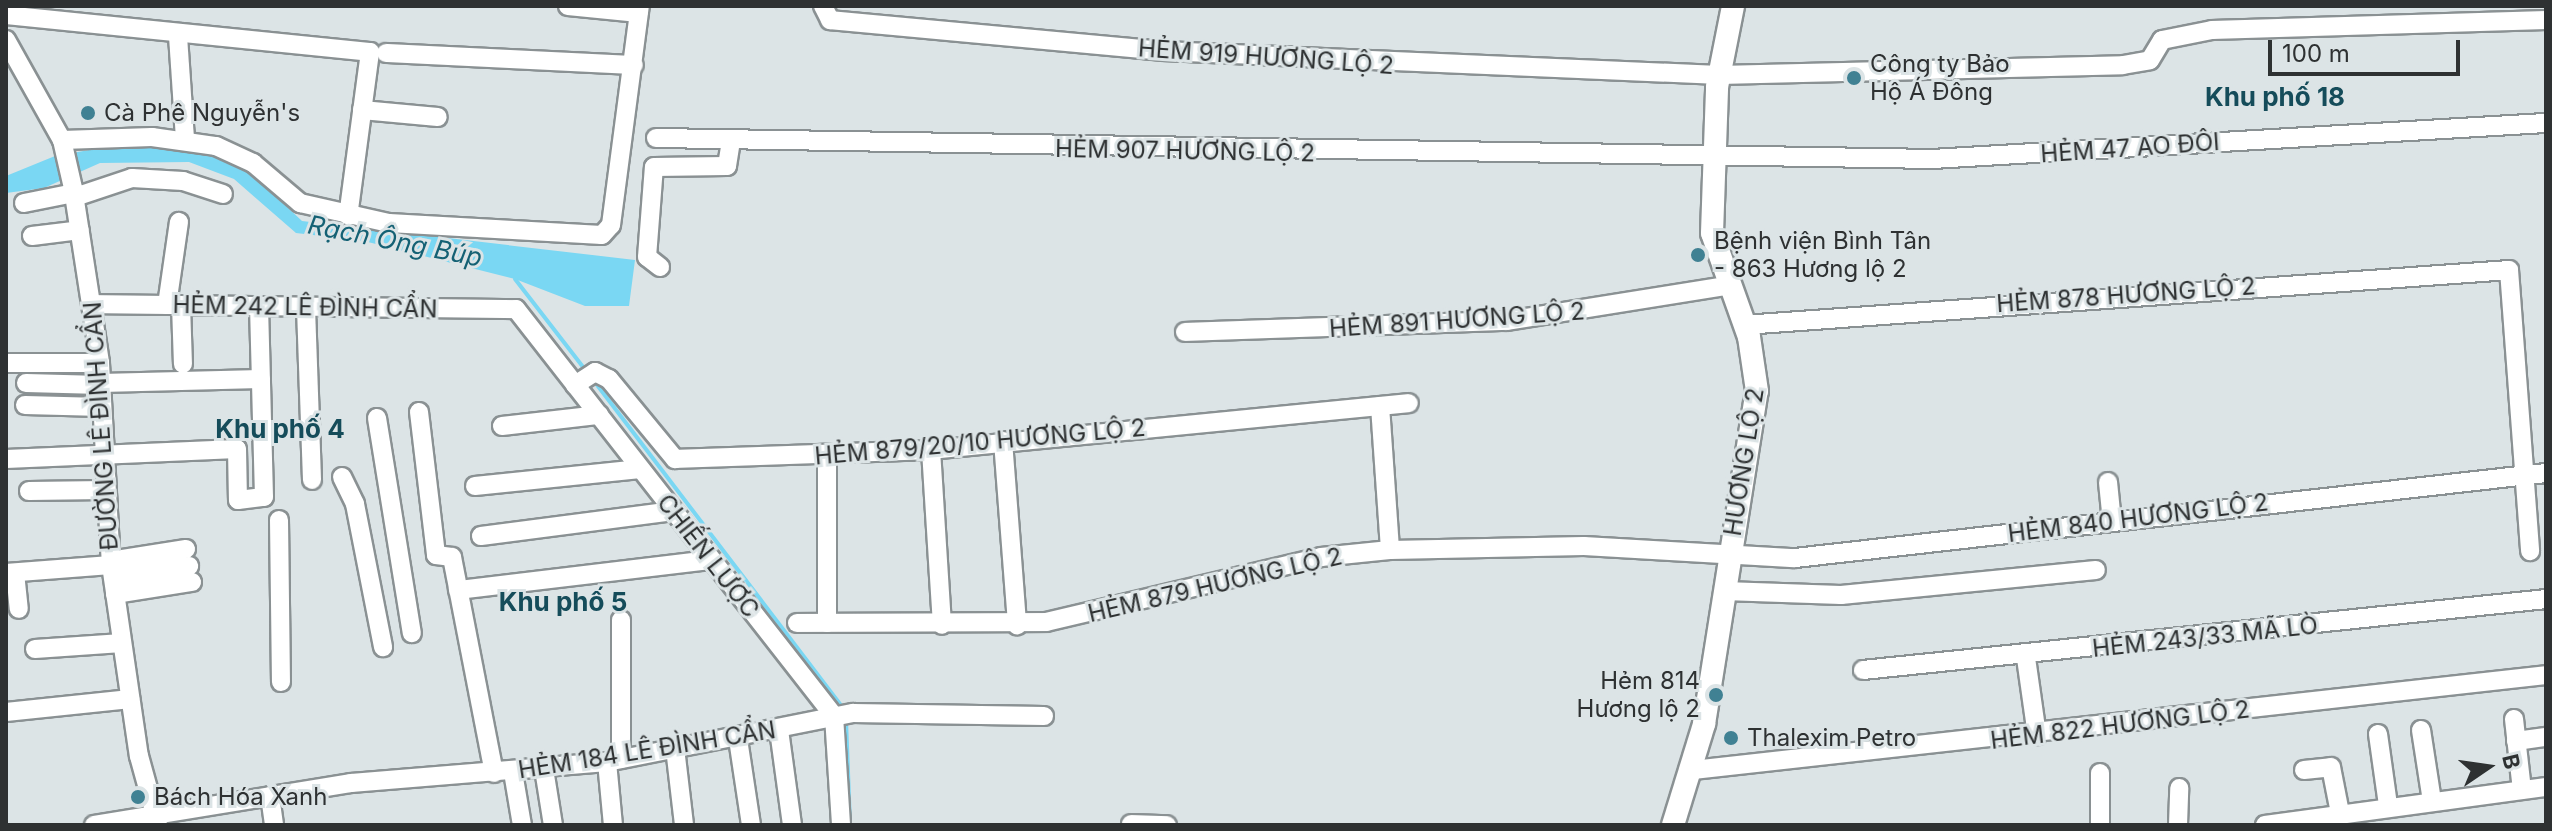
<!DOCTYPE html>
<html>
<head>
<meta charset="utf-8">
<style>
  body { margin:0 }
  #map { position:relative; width:2552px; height:831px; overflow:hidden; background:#dce4e6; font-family:Inter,sans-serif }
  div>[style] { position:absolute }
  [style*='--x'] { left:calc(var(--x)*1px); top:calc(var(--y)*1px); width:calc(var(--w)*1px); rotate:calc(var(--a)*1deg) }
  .water>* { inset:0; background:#7ad7f3 }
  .stream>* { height:4px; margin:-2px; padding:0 2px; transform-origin:2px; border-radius:2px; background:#7ad7f3 }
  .roads { filter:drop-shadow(2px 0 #8a9193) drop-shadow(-2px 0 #8a9193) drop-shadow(0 2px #8a9193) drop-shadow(0 -2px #8a9193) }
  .minor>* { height:18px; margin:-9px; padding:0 9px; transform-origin:9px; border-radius:9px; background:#fff }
  .major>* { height:22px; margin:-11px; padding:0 11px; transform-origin:11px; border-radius:11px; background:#fff }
  .dots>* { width:22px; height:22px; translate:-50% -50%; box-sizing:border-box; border:4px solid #dce4e6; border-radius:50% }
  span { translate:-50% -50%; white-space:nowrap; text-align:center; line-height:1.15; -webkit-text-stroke:6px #dce4e6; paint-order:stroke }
  .street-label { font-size:24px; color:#2e3132 }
  .poi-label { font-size:24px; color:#2e3132 }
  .left { translate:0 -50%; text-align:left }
  .right { translate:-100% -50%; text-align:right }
  .neighbourhood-label { font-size:26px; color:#154c5a; font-weight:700 }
  .water-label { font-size:26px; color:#146174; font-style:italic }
  .frame { position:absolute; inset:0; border:8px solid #2e3132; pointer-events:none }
  .north { position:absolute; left:2448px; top:727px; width:80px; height:80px; -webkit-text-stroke:6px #dce4e6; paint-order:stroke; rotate:77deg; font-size:22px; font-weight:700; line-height:32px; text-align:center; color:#2e3132 }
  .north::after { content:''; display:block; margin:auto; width:28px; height:36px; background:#2e3132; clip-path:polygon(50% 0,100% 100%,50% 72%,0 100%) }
  .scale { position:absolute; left:2268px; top:40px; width:192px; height:36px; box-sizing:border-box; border:4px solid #2e3132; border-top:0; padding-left:10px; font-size:24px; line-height:28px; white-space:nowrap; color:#2e3132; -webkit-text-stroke:6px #dce4e6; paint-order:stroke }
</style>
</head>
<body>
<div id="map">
  <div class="water">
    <i style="clip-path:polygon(129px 143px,210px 148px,248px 170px,302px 221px,635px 260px,629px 306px,585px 306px,515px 279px,364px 241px,296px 233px,234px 179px,189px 162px,100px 163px,44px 188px,6px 193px,6px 176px,55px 156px)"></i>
  </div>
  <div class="stream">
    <i style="--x:515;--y:279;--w:116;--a:52.3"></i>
    <i style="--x:594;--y:381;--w:415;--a:52.7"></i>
    <i style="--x:846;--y:720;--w:105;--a:87.8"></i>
  </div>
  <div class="roads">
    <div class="minor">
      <i style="--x:568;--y:6;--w:71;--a:5.6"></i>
      <i style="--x:823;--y:6;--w:16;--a:63"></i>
      <i style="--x:830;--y:20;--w:334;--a:5.3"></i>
      <i style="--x:1163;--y:51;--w:557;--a:2.47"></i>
      <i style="--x:1719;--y:75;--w:404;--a:-1.4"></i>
      <i style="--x:2123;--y:65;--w:27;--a:-10"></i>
      <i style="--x:2150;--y:60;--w:23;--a:-59"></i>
      <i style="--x:2162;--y:40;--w:51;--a:-11.3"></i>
      <i style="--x:2212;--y:30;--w:334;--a:-1.7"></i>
      <i style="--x:6;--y:15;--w:366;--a:5.8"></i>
      <i style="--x:370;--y:52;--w:165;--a:97.6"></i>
      <i style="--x:178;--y:36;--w:103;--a:86.1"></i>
      <i style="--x:6;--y:40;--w:115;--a:60.8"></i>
      <i style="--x:62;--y:140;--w:49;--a:77.1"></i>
      <i style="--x:73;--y:188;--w:177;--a:81.2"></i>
      <i style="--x:100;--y:363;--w:202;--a:86.9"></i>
      <i style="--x:111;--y:565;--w:193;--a:81.7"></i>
      <i style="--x:139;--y:756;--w:72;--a:74.6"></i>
      <i style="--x:386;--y:53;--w:248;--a:2.8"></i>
      <i style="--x:362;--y:110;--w:76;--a:5.3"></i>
      <i style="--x:656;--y:138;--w:1276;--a:0.94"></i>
      <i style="--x:1932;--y:159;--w:615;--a:-3.36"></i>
      <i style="--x:62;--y:140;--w:90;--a:-1.9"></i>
      <i style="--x:152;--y:137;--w:65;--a:8"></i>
      <i style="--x:216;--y:146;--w:41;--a:24.7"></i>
      <i style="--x:253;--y:163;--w:62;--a:40.4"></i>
      <i style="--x:300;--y:203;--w:91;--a:12.7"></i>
      <i style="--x:389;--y:223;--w:213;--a:3.2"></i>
      <i style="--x:602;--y:235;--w:13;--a:-48"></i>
      <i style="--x:611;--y:225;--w:221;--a:-82.5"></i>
      <i style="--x:75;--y:197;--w:60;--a:-18.4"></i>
      <i style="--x:132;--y:178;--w:51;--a:3.4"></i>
      <i style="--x:183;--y:181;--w:42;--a:18"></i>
      <i style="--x:24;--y:203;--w:51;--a:-11.3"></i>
      <i style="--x:32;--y:236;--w:48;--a:-7.1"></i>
      <i style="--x:660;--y:267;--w:16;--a:-142"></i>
      <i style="--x:647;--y:257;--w:90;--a:-85.6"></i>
      <i style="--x:654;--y:167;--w:73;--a:-0.8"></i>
      <i style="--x:727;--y:166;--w:26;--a:-81"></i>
      <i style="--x:94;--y:304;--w:422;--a:0.7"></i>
      <i style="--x:516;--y:309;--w:517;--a:52"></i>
      <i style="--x:834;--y:716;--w:109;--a:86.3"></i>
      <i style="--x:167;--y:305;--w:84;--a:-81.8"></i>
      <i style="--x:181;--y:305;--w:59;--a:88.1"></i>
      <i style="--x:306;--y:308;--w:172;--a:88"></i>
      <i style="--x:1744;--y:325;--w:767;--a:-4.11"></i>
      <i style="--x:2509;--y:270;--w:282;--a:85.7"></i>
      <i style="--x:1185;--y:332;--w:322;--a:-2"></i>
      <i style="--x:1507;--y:321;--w:221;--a:-9.1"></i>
      <i style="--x:6;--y:363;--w:94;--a:0"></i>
      <i style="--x:26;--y:383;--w:75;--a:1.5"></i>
      <i style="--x:101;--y:383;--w:160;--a:-1.4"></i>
      <i style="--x:575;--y:385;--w:24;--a:-33"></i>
      <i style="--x:595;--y:372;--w:16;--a:27"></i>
      <i style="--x:609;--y:379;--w:104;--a:50.5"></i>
      <i style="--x:675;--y:459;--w:256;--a:-2"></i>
      <i style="--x:931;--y:450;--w:480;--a:-5.6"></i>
      <i style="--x:25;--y:405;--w:77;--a:1.5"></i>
      <i style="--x:1380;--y:406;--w:144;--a:86"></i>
      <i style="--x:419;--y:412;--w:144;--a:83.2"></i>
      <i style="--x:436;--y:555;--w:16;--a:7"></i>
      <i style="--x:452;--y:557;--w:220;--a:79"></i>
      <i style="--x:377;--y:418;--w:218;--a:80.8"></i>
      <i style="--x:502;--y:426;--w:98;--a:-6.5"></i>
      <i style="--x:1003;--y:441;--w:185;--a:85.6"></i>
      <i style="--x:931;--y:450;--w:175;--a:86.4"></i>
      <i style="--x:827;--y:455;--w:168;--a:90"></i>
      <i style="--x:6;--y:459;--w:231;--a:-2.5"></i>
      <i style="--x:237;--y:449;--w:51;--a:88.9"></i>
      <i style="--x:238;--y:500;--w:26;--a:-7"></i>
      <i style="--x:264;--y:497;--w:190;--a:-91.5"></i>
      <i style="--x:342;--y:477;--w:30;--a:64"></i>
      <i style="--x:355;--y:504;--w:146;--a:78.9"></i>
      <i style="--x:2108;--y:482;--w:40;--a:84.3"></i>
      <i style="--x:475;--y:486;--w:166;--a:-5.9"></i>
      <i style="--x:29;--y:491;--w:76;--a:-0.8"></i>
      <i style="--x:279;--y:520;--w:162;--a:89.3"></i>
      <i style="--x:481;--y:536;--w:194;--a:-7.4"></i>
      <i style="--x:110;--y:561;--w:77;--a:-9"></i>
      <i style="--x:6;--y:573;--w:105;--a:-4.4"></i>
      <i style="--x:15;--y:573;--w:36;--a:84"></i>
      <i style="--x:113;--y:577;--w:77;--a:-8.2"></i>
      <i style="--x:458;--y:590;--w:255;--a:-6.8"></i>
      <i style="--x:1724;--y:591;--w:117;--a:2"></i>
      <i style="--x:1841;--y:595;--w:256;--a:-5.6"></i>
      <i style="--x:115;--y:594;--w:78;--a:-8.9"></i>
      <i style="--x:797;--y:623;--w:249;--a:-0.2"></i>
      <i style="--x:1046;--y:622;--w:283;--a:-13.3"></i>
      <i style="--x:1321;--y:557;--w:69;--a:-5.8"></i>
      <i style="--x:1390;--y:550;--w:194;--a:-1.2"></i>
      <i style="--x:1584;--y:546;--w:211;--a:3.3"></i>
      <i style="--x:1795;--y:558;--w:756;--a:-6.46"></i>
      <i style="--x:35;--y:649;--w:87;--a:-3.9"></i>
      <i style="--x:2026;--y:658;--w:78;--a:81.9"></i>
      <i style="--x:1863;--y:670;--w:687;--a:-5.93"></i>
      <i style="--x:6;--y:712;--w:125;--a:-6"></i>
      <i style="--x:2514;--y:719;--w:71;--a:83.6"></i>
      <i style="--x:779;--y:730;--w:96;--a:82.2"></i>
      <i style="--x:2421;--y:730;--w:72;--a:81.2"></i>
      <i style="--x:2378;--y:734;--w:72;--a:82"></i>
      <i style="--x:738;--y:739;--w:87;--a:81.4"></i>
      <i style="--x:2516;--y:741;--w:30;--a:-8"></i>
      <i style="--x:675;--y:748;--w:78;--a:83.3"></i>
      <i style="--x:621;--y:759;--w:139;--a:-90"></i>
      <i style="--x:607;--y:762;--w:63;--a:84.6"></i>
      <i style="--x:544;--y:769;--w:57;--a:80.9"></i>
      <i style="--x:1693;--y:770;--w:858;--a:-6.35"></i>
      <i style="--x:2304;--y:770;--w:27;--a:-6"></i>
      <i style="--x:2331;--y:767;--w:47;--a:78.9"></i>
      <i style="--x:513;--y:772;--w:54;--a:80.4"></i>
      <i style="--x:2100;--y:773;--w:52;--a:90"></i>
      <i style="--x:270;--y:796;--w:29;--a:82"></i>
      <i style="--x:1131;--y:824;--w:36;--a:2"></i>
      <i style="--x:94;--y:825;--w:260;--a:-9.3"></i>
      <i style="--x:351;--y:783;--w:257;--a:-4.7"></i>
      <i style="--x:607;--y:762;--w:251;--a:-11.3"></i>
      <i style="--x:853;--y:713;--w:191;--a:0.9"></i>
      <i style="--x:2178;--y:825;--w:37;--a:-88"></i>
      <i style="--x:2265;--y:825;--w:284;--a:-7.7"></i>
    </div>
    <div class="major">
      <i style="--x:1673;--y:825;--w:106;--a:-72.9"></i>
      <i style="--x:1704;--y:724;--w:337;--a:-81"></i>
      <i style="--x:1757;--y:391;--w:55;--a:-98.4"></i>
      <i style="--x:1749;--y:337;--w:110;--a:-109.6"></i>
      <i style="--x:1712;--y:233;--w:146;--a:-88"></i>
      <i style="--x:1717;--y:87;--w:83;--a:-78.8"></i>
    </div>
  </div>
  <div class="dots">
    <i style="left:1854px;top:78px;background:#408193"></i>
    <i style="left:88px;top:113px;background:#408193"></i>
    <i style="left:1698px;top:255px;background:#408193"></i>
    <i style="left:1716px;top:695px;background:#408193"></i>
    <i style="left:1731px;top:738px;background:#408193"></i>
    <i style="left:138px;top:797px;background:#408193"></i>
  </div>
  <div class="street-label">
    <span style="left:1266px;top:57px;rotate:4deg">HẺM 919 HƯƠNG LỘ 2</span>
    <span style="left:2130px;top:148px;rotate:-4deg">HẺM 47 AO ĐÔI</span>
    <span style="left:1185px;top:151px;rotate:1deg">HẺM 907 HƯƠNG LỘ 2</span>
    <span style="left:2126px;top:295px;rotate:-4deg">HẺM 878 HƯƠNG LỘ 2</span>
    <span style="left:305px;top:307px;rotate:1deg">HẺM 242 LÊ ĐÌNH CẨN</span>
    <span style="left:1457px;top:320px;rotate:-4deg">HẺM 891 HƯƠNG LỘ 2</span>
    <span style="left:101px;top:426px;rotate:-94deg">ĐƯỜNG LÊ ĐÌNH CẨN</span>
    <span style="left:980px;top:442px;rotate:-5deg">HẺM 879/20/10 HƯƠNG LỘ 2</span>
    <span style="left:1744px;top:462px;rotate:-81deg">HƯƠNG LỘ 2</span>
    <span style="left:2138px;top:518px;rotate:-7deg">HẺM 840 HƯƠNG LỘ 2</span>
    <span style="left:708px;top:556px;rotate:52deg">CHIẾN LƯỢC</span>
    <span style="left:1215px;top:585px;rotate:-13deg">HẺM 879 HƯƠNG LỘ 2</span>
    <span style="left:2205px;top:637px;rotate:-6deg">HẺM 243/33 MÃ LÒ</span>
    <span style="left:2120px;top:725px;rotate:-7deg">HẺM 822 HƯƠNG LỘ 2</span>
    <span style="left:647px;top:750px;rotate:-9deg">HẺM 184 LÊ ĐÌNH CẨN</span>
  </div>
  <div class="poi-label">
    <span class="left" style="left:1870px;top:78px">Công ty Bảo<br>Hộ Á Đông</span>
    <span class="left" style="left:104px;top:113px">Cà Phê Nguyễn's</span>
    <span class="left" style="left:1714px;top:255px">Bệnh viện Bình Tân<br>- 863 Hương lộ 2</span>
    <span class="right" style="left:1700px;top:695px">Hẻm 814<br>Hương lộ 2</span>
    <span class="left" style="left:1747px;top:738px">Thalexim Petro</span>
    <span class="left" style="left:154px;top:797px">Bách Hóa Xanh</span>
  </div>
  <div class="neighbourhood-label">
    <span style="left:2275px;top:97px">Khu phố 18</span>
    <span style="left:280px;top:429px">Khu phố 4</span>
    <span style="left:563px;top:602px">Khu phố 5</span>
  </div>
  <div class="water-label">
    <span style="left:395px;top:241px;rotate:11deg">Rạch Ông Búp</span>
  </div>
  <div class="frame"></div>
  <div class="north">B</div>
  <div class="scale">100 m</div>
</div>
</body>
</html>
